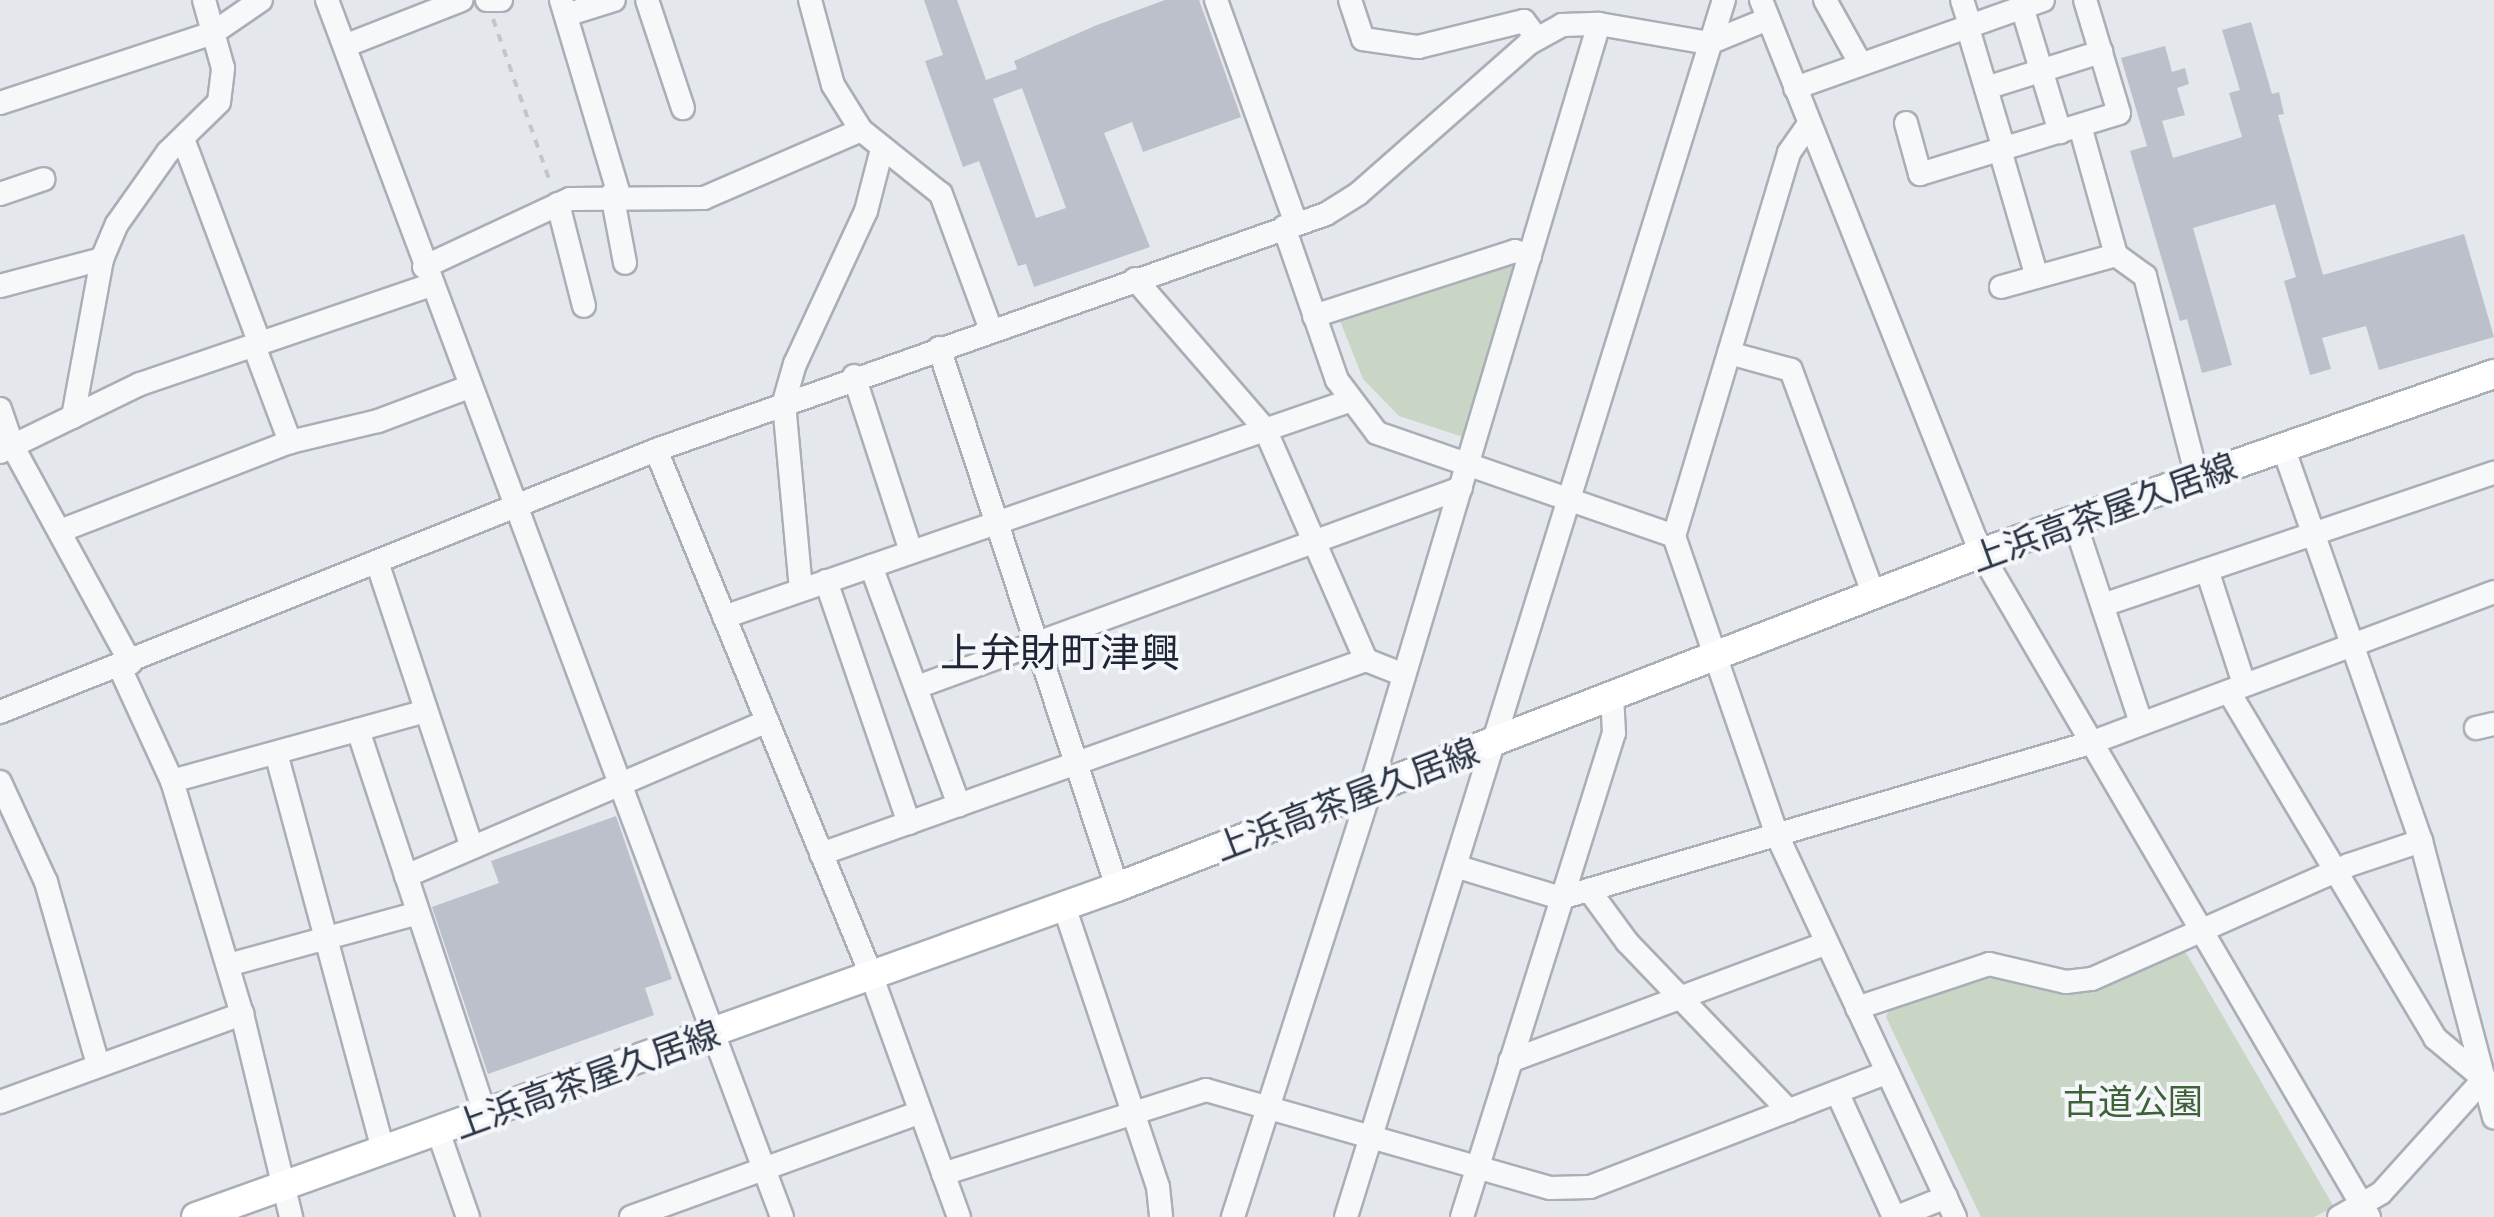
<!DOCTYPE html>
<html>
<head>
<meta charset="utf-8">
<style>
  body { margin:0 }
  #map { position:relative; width:2494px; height:1217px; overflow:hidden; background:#e4e7ec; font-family:Lato,"Noto Sans JP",sans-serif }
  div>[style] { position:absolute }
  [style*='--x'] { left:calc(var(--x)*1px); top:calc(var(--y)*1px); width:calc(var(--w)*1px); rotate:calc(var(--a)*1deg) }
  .green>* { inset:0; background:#c9d6c5 }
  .building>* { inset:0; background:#bbc0ca }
  .path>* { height:4px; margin-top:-2px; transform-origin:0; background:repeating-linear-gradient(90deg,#c2c5cb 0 8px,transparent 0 16px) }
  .roads { filter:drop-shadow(2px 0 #a9aeb7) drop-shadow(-2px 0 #a9aeb7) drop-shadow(0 2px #a9aeb7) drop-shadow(0 -2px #a9aeb7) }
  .minor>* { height:22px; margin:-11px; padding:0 11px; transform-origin:11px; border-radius:11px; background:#f7f8fa }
  .major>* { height:28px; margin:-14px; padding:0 14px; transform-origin:14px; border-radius:14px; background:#fff }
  span { translate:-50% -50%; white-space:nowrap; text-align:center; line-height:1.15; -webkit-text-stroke:8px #f4f6f9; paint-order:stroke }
  .street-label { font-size:35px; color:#2b3445 }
  .park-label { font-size:35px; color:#3f6138 }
  .quarter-label { font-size:40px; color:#1d2536 }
</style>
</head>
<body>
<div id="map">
  <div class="green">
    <i style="clip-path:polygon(1510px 258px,1517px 265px,1466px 438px,1399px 416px,1363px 379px,1339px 318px)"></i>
    <i style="clip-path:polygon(2185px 951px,2334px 1207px,2314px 1217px,1981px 1217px,1886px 1017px,1889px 1009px,1974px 976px,2003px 976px,2070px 994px)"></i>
  </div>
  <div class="building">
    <i style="clip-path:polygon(evenodd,924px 0,957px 0,986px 80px,1017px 69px,1014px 61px,1097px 25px,1165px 0,1199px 0,1241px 117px,1143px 152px,1132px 122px,1104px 133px,1150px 247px,1034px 287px,1026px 264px,1018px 266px,979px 161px,963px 167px,925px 61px,943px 55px,924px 0,1022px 88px,1066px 208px,1036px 218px,993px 99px,1022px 88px)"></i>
    <i style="clip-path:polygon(2251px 22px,2272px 94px,2279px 92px,2284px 114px,2278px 115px,2323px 275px,2464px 234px,2494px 337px,2379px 370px,2366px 326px,2322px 338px,2331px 369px,2310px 375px,2284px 281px,2296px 277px,2275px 204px,2193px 228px,2232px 365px,2202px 373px,2187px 319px,2180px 321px,2130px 151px,2147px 146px,2121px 58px,2165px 46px,2172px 72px,2185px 68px,2189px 84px,2177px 88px,2185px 115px,2162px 121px,2173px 158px,2242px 137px,2229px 93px,2240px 90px,2222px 30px)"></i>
    <i style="clip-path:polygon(616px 816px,672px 979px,645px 988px,654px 1015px,488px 1074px,432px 907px,499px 883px,491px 861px)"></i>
  </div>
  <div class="path">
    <i style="--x:493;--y:19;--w:176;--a:70.7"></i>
  </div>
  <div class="roads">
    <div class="minor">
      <i style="--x:327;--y:0;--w:1299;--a:69.5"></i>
      <i style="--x:487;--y:0;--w:14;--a:0"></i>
      <i style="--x:561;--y:0;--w:202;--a:73.4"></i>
      <i style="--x:647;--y:0;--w:114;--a:71.6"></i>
      <i style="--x:810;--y:0;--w:88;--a:74.9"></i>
      <i style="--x:833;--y:85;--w:53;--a:58.1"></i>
      <i style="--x:861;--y:130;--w:102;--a:38.7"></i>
      <i style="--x:941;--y:194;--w:145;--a:69.8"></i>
      <i style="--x:1216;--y:0;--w:238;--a:70.3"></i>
      <i style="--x:1350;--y:0;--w:41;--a:71.6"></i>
      <i style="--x:1363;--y:39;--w:56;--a:8.3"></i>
      <i style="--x:1418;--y:47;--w:109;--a:-13.8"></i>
      <i style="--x:1524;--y:21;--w:21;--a:53"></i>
      <i style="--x:1761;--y:0;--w:595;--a:68.31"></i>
      <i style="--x:1981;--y:553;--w:769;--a:59.7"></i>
      <i style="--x:1825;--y:0;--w:72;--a:60.9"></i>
      <i style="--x:1962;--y:0;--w:25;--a:72"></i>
      <i style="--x:2022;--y:7;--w:131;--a:73.1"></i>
      <i style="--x:566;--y:15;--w:50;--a:-17.4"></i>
      <i style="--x:1967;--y:25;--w:129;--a:73.4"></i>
      <i style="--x:347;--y:45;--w:123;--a:-21.4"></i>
      <i style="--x:1795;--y:88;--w:263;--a:-19.5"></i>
      <i style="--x:1986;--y:88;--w:121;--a:-17.4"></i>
      <i style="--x:0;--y:103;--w:224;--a:-18.2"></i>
      <i style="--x:213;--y:33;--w:58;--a:-34.5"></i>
      <i style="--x:1906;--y:123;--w:53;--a:74.6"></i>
      <i style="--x:1920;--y:174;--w:208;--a:-17"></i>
      <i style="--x:2119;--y:113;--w:118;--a:-106.7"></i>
      <i style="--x:1809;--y:124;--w:35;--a:125"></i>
      <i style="--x:1789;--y:153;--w:400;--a:106.7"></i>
      <i style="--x:1674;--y:536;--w:314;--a:71"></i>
      <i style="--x:1776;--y:833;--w:424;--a:65"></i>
      <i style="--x:2080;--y:126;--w:134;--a:74.4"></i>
      <i style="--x:183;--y:139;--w:219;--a:69.4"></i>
      <i style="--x:2000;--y:150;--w:132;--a:73.8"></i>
      <i style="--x:0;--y:194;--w:46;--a:-18.8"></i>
      <i style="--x:612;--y:194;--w:70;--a:79.3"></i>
      <i style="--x:558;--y:204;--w:105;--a:75.7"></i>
      <i style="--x:1284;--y:227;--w:162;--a:70.9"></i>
      <i style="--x:1337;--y:380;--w:66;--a:53"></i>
      <i style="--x:1377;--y:433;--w:314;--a:19.1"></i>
      <i style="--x:424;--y:267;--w:161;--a:-25"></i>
      <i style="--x:570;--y:199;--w:134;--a:-0.4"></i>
      <i style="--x:704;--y:198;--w:171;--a:-23.4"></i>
      <i style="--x:1135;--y:279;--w:198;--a:49.1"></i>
      <i style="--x:1265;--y:429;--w:252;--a:66.4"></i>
      <i style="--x:0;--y:286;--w:106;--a:-14.8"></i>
      <i style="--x:2001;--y:287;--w:119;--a:-15.5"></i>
      <i style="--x:2116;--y:255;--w:36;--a:36"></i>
      <i style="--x:2145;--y:276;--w:208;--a:75.5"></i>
      <i style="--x:1314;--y:316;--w:211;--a:-17.9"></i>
      <i style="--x:1515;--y:251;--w:16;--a:18"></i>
      <i style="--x:254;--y:346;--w:103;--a:69.4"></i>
      <i style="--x:939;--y:348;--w:568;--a:71.72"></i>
      <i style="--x:1729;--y:353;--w:64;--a:15.3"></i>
      <i style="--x:1791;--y:370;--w:241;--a:69.8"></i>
      <i style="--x:854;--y:376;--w:184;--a:72"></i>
      <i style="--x:0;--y:409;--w:40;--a:71.1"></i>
      <i style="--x:13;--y:447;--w:246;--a:61.4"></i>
      <i style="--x:73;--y:417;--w:161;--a:-79.6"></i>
      <i style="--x:102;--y:259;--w:38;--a:-67"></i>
      <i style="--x:117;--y:224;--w:88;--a:-54.7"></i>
      <i style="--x:168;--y:152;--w:71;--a:-44.4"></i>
      <i style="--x:219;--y:102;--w:34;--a:-83"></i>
      <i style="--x:223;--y:68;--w:71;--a:-105.6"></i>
      <i style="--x:2283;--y:447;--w:417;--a:70.7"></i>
      <i style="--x:2421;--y:841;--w:286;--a:75.2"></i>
      <i style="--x:656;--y:450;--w:570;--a:67.71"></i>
      <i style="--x:872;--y:977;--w:255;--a:70.1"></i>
      <i style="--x:0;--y:452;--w:156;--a:-25.9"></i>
      <i style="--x:140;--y:384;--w:307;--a:-18.8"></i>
      <i style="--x:2074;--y:520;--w:214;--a:71.7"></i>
      <i style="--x:60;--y:531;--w:247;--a:-21.2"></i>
      <i style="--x:290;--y:442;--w:90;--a:-13.4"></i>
      <i style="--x:378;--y:421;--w:97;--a:-20.5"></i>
      <i style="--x:378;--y:565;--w:297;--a:71.6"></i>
      <i style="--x:871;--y:566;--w:255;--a:69.8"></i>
      <i style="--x:2207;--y:570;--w:120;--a:72"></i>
      <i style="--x:826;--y:581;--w:256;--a:71.1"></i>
      <i style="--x:801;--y:590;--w:189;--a:-95.2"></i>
      <i style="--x:784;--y:402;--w:40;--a:-74"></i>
      <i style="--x:795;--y:364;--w:169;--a:-65.1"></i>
      <i style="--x:866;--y:211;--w:64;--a:-75.5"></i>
      <i style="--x:2103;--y:605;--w:413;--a:-18.7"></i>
      <i style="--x:724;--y:617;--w:661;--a:-19.07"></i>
      <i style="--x:120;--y:668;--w:124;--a:65.3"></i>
      <i style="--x:172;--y:781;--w:243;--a:73.3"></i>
      <i style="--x:242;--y:1014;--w:209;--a:76.4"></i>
      <i style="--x:917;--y:687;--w:579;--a:-20.09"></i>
      <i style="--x:2229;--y:692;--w:403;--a:59.2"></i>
      <i style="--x:2435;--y:1038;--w:64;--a:39.9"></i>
      <i style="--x:0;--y:712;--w:706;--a:-21.77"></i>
      <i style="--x:656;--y:450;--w:710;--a:-19.4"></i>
      <i style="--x:1326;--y:214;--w:38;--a:-32"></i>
      <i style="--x:1358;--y:194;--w:227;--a:-41.4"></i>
      <i style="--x:1528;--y:44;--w:39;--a:-29"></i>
      <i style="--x:1562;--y:25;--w:37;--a:-2"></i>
      <i style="--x:1599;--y:24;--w:112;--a:9.8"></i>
      <i style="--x:1709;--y:43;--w:64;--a:-22.1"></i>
      <i style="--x:2476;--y:728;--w:18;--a:-13"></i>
      <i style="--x:358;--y:730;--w:404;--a:71.7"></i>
      <i style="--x:276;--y:753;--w:411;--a:74.9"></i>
      <i style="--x:172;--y:781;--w:263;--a:-15.4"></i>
      <i style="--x:0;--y:782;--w:110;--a:65.3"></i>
      <i style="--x:46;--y:882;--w:190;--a:74.1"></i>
      <i style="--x:821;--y:854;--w:578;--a:-19.59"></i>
      <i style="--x:1366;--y:660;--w:41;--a:21.5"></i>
      <i style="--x:1458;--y:867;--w:108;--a:16.8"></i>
      <i style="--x:1561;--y:898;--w:554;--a:-16.34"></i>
      <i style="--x:2093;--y:742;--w:428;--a:-20.5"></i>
      <i style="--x:406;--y:876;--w:392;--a:-23.2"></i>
      <i style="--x:1589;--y:890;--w:64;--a:53.8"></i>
      <i style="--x:1627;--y:942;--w:234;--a:46.2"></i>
      <i style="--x:1064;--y:906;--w:296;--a:71.5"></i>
      <i style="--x:1158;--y:1187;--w:30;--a:84"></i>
      <i style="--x:228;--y:965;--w:197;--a:-15.3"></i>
      <i style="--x:1857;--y:1008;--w:139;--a:-18.4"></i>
      <i style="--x:1989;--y:964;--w:79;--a:13.2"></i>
      <i style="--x:2066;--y:982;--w:26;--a:-7"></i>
      <i style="--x:2092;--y:979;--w:281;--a:-23.9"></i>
      <i style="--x:2349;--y:865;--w:76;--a:-18.4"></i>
      <i style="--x:1510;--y:1061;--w:338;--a:-20.4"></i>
      <i style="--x:1837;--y:1092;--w:137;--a:65.5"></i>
      <i style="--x:0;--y:1102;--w:258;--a:-20"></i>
      <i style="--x:438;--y:1131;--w:91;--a:70.8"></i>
      <i style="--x:943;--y:1174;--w:276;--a:-17.7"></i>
      <i style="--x:1206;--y:1090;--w:358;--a:15.9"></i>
      <i style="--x:1550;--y:1188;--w:40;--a:-1.4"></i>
      <i style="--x:1590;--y:1187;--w:319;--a:-21.1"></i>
      <i style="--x:631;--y:1217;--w:308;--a:-19.9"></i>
      <i style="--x:1233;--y:1217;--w:448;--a:-72.2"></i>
      <i style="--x:1370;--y:790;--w:799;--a:-73.36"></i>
      <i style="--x:1346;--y:1217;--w:1274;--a:-72.75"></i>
      <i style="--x:1462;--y:1217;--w:507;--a:-72.57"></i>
      <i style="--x:1614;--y:733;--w:38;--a:-93"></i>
      <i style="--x:1897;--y:1217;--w:53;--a:-22.2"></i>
      <i style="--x:2339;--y:1217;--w:48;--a:-29.7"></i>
      <i style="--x:2381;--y:1193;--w:154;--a:-47.9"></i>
    </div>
    <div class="major">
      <i style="--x:196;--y:1217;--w:978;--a:-19.71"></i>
      <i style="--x:1117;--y:887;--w:926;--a:-21.14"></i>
      <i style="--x:1981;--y:553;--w:543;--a:-19.24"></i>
    </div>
  </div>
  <div class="street-label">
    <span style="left:2103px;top:511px;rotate:-20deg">上浜高茶屋久居線</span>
    <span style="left:1346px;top:798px;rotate:-21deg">上浜高茶屋久居線</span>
    <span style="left:586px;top:1078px;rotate:-20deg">上浜高茶屋久居線</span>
  </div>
  <div class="park-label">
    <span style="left:2133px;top:1100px">古道公園</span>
  </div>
  <div class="quarter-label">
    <span style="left:1060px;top:652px">上弁財町津興</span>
  </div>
</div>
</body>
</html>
